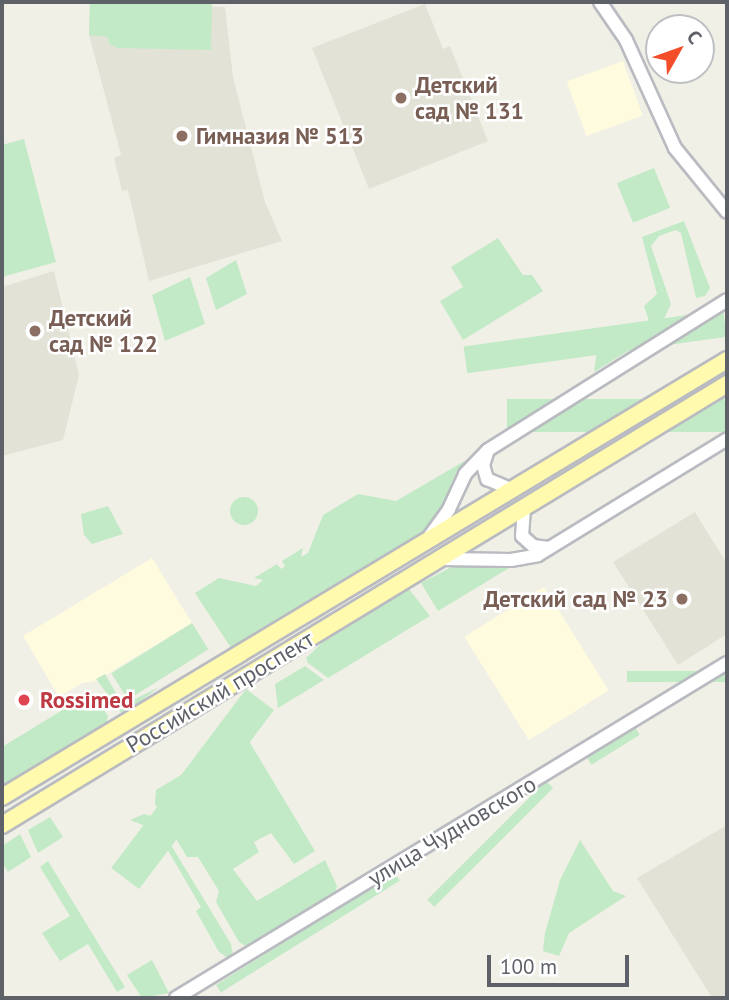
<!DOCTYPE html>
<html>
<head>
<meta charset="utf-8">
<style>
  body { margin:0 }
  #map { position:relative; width:729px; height:1000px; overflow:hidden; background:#f1f0e7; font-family:"PT Sans",sans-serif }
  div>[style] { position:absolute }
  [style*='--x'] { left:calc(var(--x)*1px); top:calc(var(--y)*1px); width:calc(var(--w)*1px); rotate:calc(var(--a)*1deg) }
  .commercial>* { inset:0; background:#fffbde; transform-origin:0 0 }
  .education>* { inset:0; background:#e3e2d7 }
  .green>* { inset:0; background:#c2eac6; transform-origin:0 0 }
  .round { border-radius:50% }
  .roads { filter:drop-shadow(2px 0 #b9bbc1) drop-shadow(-2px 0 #b9bbc1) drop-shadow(0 2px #b9bbc1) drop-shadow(0 -2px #b9bbc1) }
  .minor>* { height:12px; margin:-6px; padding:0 6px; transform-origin:6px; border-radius:6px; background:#fff }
  .major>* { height:16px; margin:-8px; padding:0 8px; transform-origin:8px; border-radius:8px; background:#fffaae }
  .dots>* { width:19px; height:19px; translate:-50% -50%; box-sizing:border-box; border:4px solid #fff; border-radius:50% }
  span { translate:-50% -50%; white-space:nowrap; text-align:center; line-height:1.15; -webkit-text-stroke:5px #fff; paint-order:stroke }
  .education-label { font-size:23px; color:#785e54; font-weight:700 }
  .left { translate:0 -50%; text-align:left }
  .right { translate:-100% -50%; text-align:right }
  .street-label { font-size:23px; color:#5e6168 }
  .health-label { font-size:23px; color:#be3a42; font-weight:700 }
  .frame { position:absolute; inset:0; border:4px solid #5e6168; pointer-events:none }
  .north { position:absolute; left:645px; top:14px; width:70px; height:70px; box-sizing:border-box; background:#fff; border:2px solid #bfc0c3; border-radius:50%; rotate:50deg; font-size:19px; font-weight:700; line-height:28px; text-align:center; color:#5e6168 }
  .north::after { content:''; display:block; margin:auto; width:24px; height:32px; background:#f44d29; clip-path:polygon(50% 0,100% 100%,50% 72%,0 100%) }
  .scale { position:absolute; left:487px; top:955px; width:142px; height:32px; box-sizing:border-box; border:4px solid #5e6168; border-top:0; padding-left:9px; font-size:21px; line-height:24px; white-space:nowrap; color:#5e6168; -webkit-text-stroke:5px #fff; paint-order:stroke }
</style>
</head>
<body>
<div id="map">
  <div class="commercial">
    <i style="left:623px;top:61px;width:58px;height:60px;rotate:70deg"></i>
    <i style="clip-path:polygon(152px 558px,192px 623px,96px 681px,82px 683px,59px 697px,23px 636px)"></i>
    <i style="left:544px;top:587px;width:122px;height:94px;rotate:58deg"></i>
  </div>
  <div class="education">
    <i style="clip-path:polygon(90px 2px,225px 7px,233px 77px,265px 202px,282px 241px,149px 281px,128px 190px,122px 191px,114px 158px,121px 155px,89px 35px)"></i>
    <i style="clip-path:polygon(425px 4px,443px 49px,450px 46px,488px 141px,369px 189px,312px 48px)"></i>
    <i style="clip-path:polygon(54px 271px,79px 375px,63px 440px,2px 456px,2px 287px)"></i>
    <i style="clip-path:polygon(695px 512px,727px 564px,727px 634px,678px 665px,613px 562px)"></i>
    <i style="clip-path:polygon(727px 825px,727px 998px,712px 998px,637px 878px)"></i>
  </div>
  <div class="green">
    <i style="clip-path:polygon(90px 2px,212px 4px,211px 50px,118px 48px,109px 44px,108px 37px,89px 35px)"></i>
    <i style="clip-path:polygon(24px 139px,56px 262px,2px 277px,2px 145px)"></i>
    <i style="left:654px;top:168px;width:43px;height:40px;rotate:68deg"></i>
    <i style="clip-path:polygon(684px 221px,710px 288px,705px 296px,696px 298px,681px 233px,676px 230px,659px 236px,651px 246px,671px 304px,661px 325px,652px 330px,644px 306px,657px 294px,642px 237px)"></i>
    <i style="clip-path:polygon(498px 238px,523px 275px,532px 275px,543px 291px,463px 340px,440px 301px,463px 287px,451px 267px)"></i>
    <i style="clip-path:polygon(236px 260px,247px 294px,216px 310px,206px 278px)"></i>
    <i style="clip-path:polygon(190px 277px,205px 324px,165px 341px,152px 295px)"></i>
    <i style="left:723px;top:310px;width:27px;height:262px;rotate:82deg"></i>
    <i style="clip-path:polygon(627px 331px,636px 346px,594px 372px,597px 349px)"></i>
    <i style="left:727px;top:399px;width:33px;height:220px;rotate:90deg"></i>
    <i style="clip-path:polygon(468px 459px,456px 473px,440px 512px,421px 535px,231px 648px,195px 593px,219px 578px,256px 586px,263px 580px,254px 578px,277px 564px,281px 569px,285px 566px,282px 561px,303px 548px,301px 557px,308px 553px,323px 515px,358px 494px,396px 501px)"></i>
    <i class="round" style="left:230px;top:497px;width:28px;height:28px"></i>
    <i style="clip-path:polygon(108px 506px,123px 534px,92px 544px,84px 535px,81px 514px)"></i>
    <i style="clip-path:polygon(459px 563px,516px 564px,438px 611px,421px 583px)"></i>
    <i style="clip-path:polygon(409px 589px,430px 616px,328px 678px,308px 663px,306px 658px,323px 642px)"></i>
    <i style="left:192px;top:623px;width:31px;height:95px;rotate:58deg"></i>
    <i style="clip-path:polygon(305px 666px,324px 680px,278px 708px,275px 684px)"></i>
    <i style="left:727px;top:671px;width:11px;height:100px;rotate:90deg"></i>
    <i style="clip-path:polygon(105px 674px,123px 705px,159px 687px,123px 715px,96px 679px)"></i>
    <i style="left:246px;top:689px;width:35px;height:224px;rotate:37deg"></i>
    <i style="clip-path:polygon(92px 692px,108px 716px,106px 725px,2px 788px,2px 747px)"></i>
    <i style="left:635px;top:727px;width:9px;height:57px;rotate:58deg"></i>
    <i style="clip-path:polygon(246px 736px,315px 851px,294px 864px,271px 833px,254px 842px,259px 852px,233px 869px,257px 901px,325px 860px,337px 886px,335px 893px,247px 947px,239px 942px,216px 902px,219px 891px,198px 857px,187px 857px,155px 804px,156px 790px)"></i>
    <i style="left:546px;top:781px;width:10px;height:168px;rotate:45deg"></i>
    <i style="clip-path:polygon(144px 814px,154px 817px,231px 944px,233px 955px,228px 958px,219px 952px,196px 911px,201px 907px,156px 830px,130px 820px)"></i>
    <i style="clip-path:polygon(50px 817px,63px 837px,38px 853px,28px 830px)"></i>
    <i style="clip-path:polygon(20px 834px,31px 857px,8px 872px,2px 862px,2px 846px)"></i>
    <i style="clip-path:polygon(580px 840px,613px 891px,626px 896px,569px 933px,559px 956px,543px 951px,545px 933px,560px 880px)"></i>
    <i style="clip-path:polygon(48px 861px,125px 987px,117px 992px,88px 944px,60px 961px,42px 933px,70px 916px,40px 867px)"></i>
    <i style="left:395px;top:873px;width:9px;height:211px;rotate:58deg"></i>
    <i style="clip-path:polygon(152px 960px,169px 993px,142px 998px,127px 975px)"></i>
  </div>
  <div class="roads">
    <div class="minor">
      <i style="--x:600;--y:2;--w:46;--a:55.6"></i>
      <i style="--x:626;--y:40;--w:119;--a:65.6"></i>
      <i style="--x:675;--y:148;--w:82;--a:50.9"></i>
      <i style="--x:487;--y:453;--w:13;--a:108"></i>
      <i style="--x:483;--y:465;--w:15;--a:74"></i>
      <i style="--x:487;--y:479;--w:28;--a:23"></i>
      <i style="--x:524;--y:508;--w:28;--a:94"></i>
      <i style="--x:522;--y:536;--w:15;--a:42"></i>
      <i style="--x:533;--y:546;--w:16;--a:7"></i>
      <i style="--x:429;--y:537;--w:34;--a:-54"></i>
      <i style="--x:449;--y:509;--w:38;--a:-65"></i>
      <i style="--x:465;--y:474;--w:33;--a:-46"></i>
      <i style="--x:488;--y:450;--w:282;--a:-32.1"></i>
      <i style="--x:442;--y:559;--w:69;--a:0.8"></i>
      <i style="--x:511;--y:560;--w:27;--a:-10"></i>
      <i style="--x:538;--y:555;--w:222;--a:-31.5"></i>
      <i style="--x:176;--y:998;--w:645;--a:-31.3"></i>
    </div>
    <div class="major">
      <i style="--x:2;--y:797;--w:847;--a:-31.08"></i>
      <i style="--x:2;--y:825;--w:849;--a:-31.31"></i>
    </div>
  </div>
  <div class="dots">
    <i style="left:401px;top:98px;background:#8d6e63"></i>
    <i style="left:182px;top:136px;background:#8d6e63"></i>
    <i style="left:35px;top:331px;background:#8d6e63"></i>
    <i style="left:682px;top:599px;background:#8d6e63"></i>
    <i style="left:24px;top:700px;background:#e0444e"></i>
  </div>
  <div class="education-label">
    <span class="left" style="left:415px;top:98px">Детский<br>сад № 131</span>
    <span class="left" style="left:196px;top:136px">Гимназия № 513</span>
    <span class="left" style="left:49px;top:331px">Детский<br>сад № 122</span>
    <span class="right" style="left:668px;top:599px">Детский сад № 23</span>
  </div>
  <div class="street-label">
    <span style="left:220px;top:692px;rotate:-31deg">Российский проспект</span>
    <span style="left:452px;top:831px;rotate:-31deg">улица Чудновского</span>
  </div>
  <div class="health-label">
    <span class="left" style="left:40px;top:700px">Rossimed</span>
  </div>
  <div class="frame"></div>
  <div class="north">С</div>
  <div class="scale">100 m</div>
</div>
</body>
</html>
